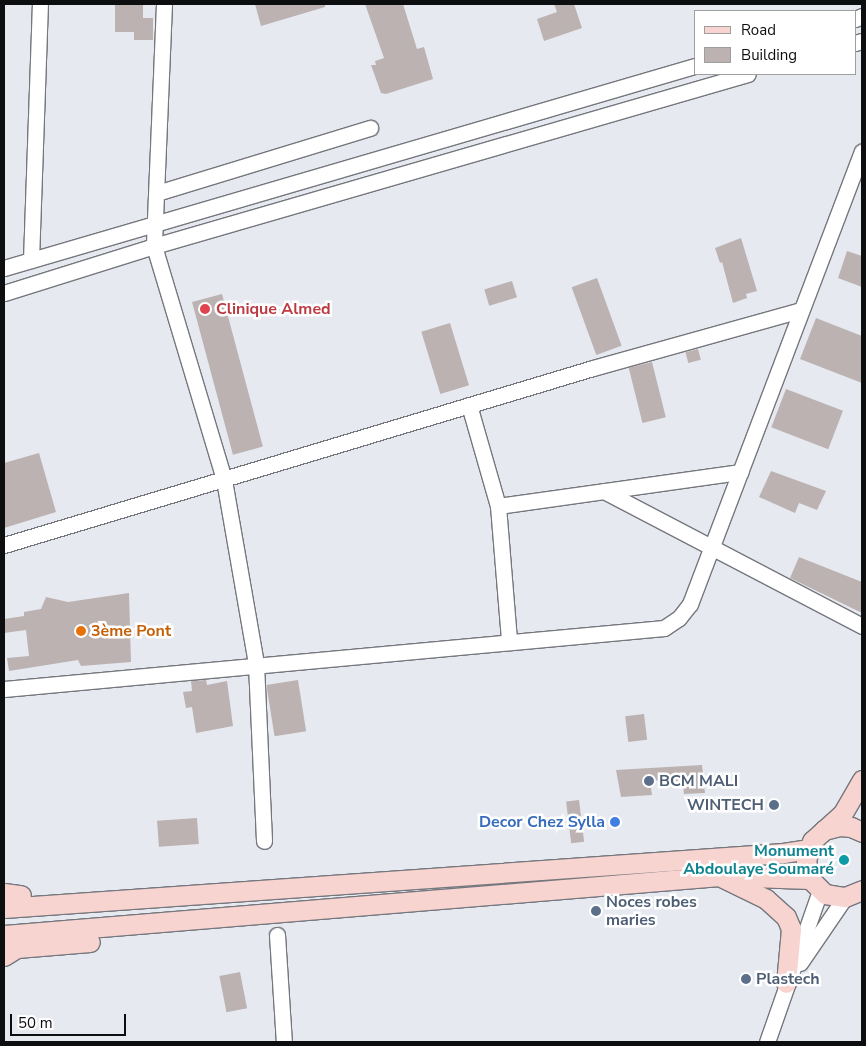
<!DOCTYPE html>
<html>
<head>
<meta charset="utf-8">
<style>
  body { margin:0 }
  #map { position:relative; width:866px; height:1046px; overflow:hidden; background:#e7e9f1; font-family:"Nunito Sans",sans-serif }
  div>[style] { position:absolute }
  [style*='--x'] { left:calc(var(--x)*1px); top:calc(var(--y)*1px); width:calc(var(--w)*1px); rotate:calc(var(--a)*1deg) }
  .building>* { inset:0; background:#bbb2b1; transform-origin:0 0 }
  .roads { filter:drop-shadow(1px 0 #75777d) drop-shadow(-1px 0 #75777d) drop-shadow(0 1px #75777d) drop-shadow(0 -1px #75777d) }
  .minor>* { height:15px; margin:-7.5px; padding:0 7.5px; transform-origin:7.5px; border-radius:7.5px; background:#fff }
  .major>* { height:19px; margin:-9.5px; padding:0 9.5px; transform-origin:9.5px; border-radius:9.5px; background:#f8d4d1 }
  .dots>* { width:14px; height:14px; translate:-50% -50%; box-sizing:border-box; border:2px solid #fff; border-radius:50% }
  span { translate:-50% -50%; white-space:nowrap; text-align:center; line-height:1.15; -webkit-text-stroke:5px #fff; paint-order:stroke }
  .health-label { font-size:16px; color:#be3a42; font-weight:700 }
  .left { translate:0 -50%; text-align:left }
  .food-label { font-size:16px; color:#c56008; font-weight:700 }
  .service-label { font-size:16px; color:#4e5e75; font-weight:700 }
  .right { translate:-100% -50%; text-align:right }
  .shop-label { font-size:16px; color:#366cbe; font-weight:700 }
  .culture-label { font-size:16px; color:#0d838f; font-weight:700 }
  .frame { position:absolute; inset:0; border:5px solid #0d0e10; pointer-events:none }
  .legend { position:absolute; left:694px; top:10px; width:162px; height:65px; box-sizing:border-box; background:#fff; border:1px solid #9e9f9f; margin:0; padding:6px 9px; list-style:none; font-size:15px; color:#0d0e10 }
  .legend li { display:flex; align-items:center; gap:10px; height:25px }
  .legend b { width:25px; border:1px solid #9e9f9f }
  .scale { position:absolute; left:10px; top:1014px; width:116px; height:22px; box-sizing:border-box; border:2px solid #0d0e10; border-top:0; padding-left:6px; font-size:15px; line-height:18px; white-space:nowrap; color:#0d0e10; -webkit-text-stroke:4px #fff; paint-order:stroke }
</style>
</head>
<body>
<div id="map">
  <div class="building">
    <i style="clip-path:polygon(115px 4px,143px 4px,143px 18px,153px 18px,153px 40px,134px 40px,134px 32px,115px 32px)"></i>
    <i style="clip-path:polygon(255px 4px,325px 4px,325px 7px,261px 26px)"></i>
    <i style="clip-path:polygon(365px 4px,403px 4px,417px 49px,424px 47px,433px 79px,386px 94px,381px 93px,371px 65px,376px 65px,375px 61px,384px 58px)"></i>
    <i style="clip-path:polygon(554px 4px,574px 4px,582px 28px,544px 41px,537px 19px,557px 12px)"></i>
    <i style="clip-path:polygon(741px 238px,757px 291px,746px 294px,747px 298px,733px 303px,722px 262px,720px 263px,715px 248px)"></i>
    <i style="clip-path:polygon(847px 251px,862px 256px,862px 287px,838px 278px)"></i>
    <i style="left:597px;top:278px;width:72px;height:27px;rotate:70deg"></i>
    <i style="left:512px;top:281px;width:17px;height:29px;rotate:73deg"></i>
    <i style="left:222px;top:294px;width:158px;height:31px;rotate:75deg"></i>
    <i style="clip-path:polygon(816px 318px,862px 336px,862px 383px,800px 359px)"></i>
    <i style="left:450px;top:323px;width:65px;height:30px;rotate:73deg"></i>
    <i style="left:698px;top:349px;width:11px;height:13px;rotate:75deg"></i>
    <i style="left:652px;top:362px;width:57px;height:24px;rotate:76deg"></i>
    <i style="left:786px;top:389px;width:61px;height:41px;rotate:21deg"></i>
    <i style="clip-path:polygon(39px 453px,56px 512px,4px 528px,4px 463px)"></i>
    <i style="clip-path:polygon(771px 471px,826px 491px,817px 510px,799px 503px,795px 513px,759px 497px)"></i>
    <i style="clip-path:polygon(799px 557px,862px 582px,862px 613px,790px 578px)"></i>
    <i style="clip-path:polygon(129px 593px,131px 662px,81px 666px,78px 660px,9px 671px,7px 658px,29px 656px,26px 630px,4px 633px,4px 619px,24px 616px,24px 612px,41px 609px,46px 597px,68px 602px)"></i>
    <i style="clip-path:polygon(206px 680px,207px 685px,227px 681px,233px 726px,196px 733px,192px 707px,186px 708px,183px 692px,192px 691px,191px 681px)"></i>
    <i style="left:298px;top:680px;width:52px;height:32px;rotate:81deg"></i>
    <i style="left:644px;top:714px;width:26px;height:19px;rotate:83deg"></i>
    <i style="clip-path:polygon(702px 765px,705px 793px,684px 794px,683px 784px,673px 779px,650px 781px,652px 795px,621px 797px,616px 770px)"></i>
    <i style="left:579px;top:800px;width:42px;height:13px;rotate:83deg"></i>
    <i style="left:197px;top:818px;width:26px;height:40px;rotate:86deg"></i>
    <i style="left:240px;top:972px;width:37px;height:21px;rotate:79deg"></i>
  </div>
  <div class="roads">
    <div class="minor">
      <i style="--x:164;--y:4;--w:242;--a:92.4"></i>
      <i style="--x:154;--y:246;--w:244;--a:73.3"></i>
      <i style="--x:224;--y:480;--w:187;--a:80.1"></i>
      <i style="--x:256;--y:664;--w:177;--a:87.4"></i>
      <i style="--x:855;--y:19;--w:8;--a:-23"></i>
      <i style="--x:855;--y:43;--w:7;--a:-16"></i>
      <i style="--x:157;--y:193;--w:223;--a:-17"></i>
      <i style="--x:31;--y:260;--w:256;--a:-88"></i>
      <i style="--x:4;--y:268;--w:720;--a:-16.3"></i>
      <i style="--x:4;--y:293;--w:157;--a:-17.4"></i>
      <i style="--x:154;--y:246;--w:618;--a:-16.15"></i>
      <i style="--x:469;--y:405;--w:105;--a:74"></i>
      <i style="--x:498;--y:506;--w:135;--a:85.3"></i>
      <i style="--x:604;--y:491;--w:291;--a:27.6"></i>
      <i style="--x:498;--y:506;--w:245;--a:-8"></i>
      <i style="--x:4;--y:545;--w:615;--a:-16.73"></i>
      <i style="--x:593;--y:368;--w:216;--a:-15.6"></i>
      <i style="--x:4;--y:689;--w:663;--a:-5.28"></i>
      <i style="--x:664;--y:628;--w:18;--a:-34"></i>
      <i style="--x:679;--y:618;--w:18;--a:-52"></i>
      <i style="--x:690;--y:604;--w:484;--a:-69.2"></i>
      <i style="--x:277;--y:935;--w:107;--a:86.3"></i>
      <i style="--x:800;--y:963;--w:80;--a:-55.7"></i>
      <i style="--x:767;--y:1042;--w:160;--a:-70.7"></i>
    </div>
    <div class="major">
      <i style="--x:862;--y:780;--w:39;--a:120"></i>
      <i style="--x:842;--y:814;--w:40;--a:138"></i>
      <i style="--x:812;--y:841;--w:21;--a:107"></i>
      <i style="--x:806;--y:861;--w:18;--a:77"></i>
      <i style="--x:810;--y:879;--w:21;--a:45"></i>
      <i style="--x:825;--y:894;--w:20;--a:9"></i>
      <i style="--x:845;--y:897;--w:18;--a:-22"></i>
      <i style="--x:824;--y:830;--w:16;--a:-14"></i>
      <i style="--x:840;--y:826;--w:11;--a:5"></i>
      <i style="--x:851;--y:827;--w:12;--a:24"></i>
      <i style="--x:723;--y:878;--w:48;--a:26"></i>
      <i style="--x:766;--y:899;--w:27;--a:42"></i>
      <i style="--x:786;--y:917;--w:13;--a:67"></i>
      <i style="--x:791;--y:929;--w:54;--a:95.3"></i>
      <i style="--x:4;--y:893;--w:17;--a:7"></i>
      <i style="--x:4;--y:908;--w:781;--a:-4.04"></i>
      <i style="--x:783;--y:853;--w:25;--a:-9"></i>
      <i style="--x:4;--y:935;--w:718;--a:-4.71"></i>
      <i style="--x:720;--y:876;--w:90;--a:1.9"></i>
      <i style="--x:4;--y:956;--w:15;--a:-32"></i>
      <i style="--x:17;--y:948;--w:73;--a:-4.7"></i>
    </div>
  </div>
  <div class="dots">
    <i style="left:205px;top:309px;background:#e0444e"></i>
    <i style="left:81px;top:631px;background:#e8710a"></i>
    <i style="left:649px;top:781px;background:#5c6f8a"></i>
    <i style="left:774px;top:805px;background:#5c6f8a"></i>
    <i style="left:615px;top:822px;background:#3f7fe0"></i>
    <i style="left:844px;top:860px;background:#0f9aa8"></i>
    <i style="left:596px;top:911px;background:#5c6f8a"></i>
    <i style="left:746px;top:979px;background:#5c6f8a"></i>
  </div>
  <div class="health-label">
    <span class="left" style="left:216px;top:309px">Clinique Almed</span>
  </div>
  <div class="food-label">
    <span class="left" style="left:91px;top:631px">3ème Pont</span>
  </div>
  <div class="service-label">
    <span class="left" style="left:659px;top:781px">BCM MALI</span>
    <span class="right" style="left:764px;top:805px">WINTECH</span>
    <span class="left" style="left:606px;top:911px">Noces robes<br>maries</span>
    <span class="left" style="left:756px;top:979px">Plastech</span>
  </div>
  <div class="shop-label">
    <span class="right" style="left:605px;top:822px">Decor Chez Sylla</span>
  </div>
  <div class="culture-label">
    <span class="right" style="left:834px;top:860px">Monument<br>Abdoulaye Soumaré</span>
  </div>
  <div class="frame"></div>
  <ul class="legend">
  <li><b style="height:6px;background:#f8d4d1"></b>Road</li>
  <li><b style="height:14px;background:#bbb2b1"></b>Building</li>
  </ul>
  <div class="scale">50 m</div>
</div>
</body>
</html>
